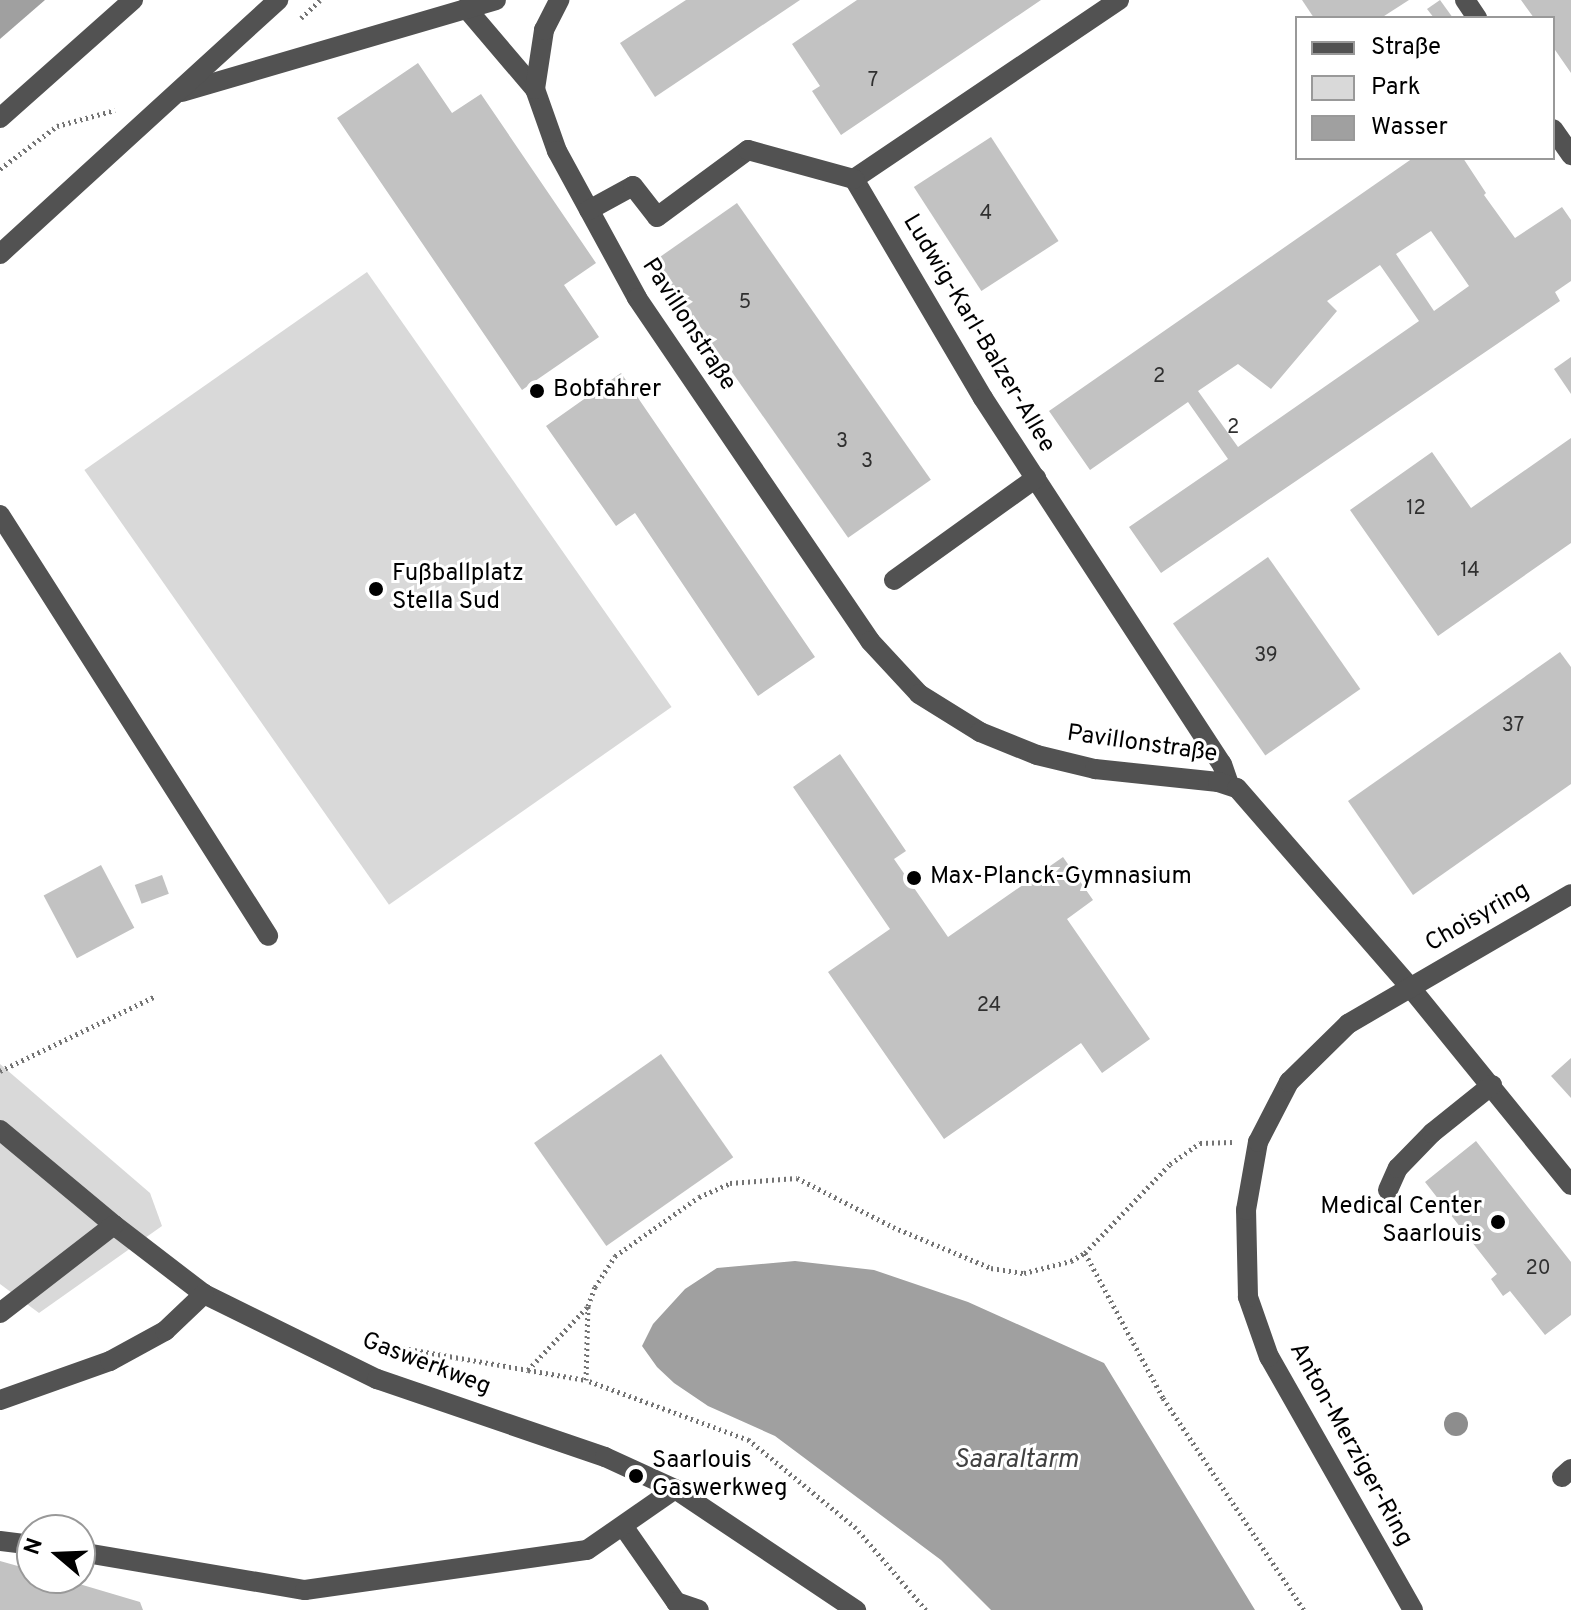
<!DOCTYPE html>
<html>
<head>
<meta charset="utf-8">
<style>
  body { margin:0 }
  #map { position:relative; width:1571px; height:1610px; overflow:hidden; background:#fff; font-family:Overpass,sans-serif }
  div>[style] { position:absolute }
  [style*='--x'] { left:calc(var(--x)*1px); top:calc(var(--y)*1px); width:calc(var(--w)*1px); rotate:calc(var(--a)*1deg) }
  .green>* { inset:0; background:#d9d9d9; transform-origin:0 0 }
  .water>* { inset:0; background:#a0a0a0 }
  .building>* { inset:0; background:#c2c2c2; transform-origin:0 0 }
  .path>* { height:5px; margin-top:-2.5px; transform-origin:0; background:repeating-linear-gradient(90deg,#747474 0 2px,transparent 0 6px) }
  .minor>* { height:20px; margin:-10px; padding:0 10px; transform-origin:10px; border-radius:10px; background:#525252 }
  .trees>* { width:24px; height:24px; margin:-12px; border-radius:50%; background:#8d8d8d }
  .dots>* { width:22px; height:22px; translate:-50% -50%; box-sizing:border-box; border:4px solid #fff; border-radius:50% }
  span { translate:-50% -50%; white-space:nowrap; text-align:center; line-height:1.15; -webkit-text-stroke:6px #fff; paint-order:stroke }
  .number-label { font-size:20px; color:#303030 }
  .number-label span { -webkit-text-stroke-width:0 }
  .street-label { font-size:24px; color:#000 }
  .poi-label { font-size:24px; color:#000 }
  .left { translate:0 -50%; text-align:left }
  .right { translate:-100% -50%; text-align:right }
  .water-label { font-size:26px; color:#414141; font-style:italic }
  .legend { position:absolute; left:1295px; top:16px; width:260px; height:144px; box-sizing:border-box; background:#fff; border:2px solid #999; margin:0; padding:10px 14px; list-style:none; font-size:24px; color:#000 }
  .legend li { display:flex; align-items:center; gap:16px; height:40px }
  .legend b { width:40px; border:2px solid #999 }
  .north { position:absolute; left:16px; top:1514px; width:80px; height:80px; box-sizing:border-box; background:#fff; border:2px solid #999; border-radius:50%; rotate:289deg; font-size:22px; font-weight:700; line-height:32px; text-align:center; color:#000 }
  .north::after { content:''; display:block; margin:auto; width:28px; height:36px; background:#000; clip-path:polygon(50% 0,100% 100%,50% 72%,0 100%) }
</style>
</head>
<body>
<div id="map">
  <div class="green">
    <i style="left:367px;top:272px;width:531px;height:345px;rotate:55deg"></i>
    <i style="clip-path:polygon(0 1064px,150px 1193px,162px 1226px,39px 1313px,0 1284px)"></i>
  </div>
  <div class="water">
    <i style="clip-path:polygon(0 0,45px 0,0 39px)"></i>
    <i style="clip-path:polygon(795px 1261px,874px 1270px,968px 1302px,1104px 1363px,1255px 1610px,991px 1610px,941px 1560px,775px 1436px,708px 1406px,674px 1383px,657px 1367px,642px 1346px,653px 1324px,685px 1289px,717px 1268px)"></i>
  </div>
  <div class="building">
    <i style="clip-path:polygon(686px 0,800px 0,655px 97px,620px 43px)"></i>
    <i style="clip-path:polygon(857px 0,1041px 0,841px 135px,812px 91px,820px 86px,792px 44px)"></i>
    <i style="clip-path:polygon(1302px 0,1409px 0,1381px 18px,1314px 18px)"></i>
    <i style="clip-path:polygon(1440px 0,1453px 18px,1434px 18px,1427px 9px)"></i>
    <i style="clip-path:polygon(1521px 0,1571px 0,1571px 73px,1553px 47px,1553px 18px,1534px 18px)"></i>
    <i style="clip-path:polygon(418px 63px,452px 113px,481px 94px,596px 263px,564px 285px,599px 337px,522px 390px,337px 118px)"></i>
    <i style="left:991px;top:137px;width:124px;height:92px;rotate:57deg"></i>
    <i style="clip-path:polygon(evenodd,1413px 158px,1463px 158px,1486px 193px,1484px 195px,1515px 238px,1562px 207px,1571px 220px,1571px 281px,1555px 292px,1560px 301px,1161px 573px,1129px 527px,1228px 459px,1188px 402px,1090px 470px,1049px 411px,1413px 158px,1431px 231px,1469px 286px,1434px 311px,1396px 254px,1431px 231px,1413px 158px,1380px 265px,1419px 321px,1238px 447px,1198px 391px,1238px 364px,1271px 389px,1337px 311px,1327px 301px,1380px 265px)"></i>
    <i style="left:737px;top:203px;width:338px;height:101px;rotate:55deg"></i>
    <i style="clip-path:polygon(1571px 357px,1571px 394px,1554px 369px)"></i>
    <i style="clip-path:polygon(621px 373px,815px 657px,758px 696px,635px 513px,616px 526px,546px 426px)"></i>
    <i style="clip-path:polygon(1571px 438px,1571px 543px,1438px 636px,1350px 510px,1432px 452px,1471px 508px)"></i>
    <i style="left:1268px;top:557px;width:161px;height:116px;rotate:55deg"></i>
    <i style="clip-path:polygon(1560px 652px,1571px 667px,1571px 784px,1413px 895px,1348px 801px)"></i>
    <i style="clip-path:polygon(840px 754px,906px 851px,894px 859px,948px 937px,1063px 857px,1093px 900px,1067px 919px,1150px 1039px,1102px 1073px,1081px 1043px,944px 1139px,828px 972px,890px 929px,793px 787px)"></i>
    <i style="left:101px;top:865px;width:71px;height:65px;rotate:62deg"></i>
    <i style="left:162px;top:875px;width:20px;height:29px;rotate:70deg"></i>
    <i style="left:661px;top:1054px;width:126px;height:155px;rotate:55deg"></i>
    <i style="clip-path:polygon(1571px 1058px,1571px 1098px,1551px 1076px)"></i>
    <i style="clip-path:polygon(1476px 1141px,1571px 1262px,1571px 1315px,1545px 1335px,1510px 1291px,1503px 1296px,1491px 1279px,1497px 1274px,1425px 1182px)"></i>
    <i style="clip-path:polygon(0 1561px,32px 1570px,32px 1578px,59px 1578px,140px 1602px,143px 1610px,0 1610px)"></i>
  </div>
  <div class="path">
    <i style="--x:301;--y:18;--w:26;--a:-43"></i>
    <i style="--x:0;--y:169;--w:71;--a:-37"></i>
    <i style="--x:57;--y:126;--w:60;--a:-15.4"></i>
    <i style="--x:0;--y:1071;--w:171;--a:-25.7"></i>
    <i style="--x:1085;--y:1253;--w:165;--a:61.7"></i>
    <i style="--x:1163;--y:1398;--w:255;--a:56.4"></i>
    <i style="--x:375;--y:1347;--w:10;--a:-11"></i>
    <i style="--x:385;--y:1345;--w:145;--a:9.9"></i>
    <i style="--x:528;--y:1370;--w:88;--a:-46.8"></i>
    <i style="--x:528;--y:1370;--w:59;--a:9.8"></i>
    <i style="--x:926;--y:1610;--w:108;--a:-130.5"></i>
    <i style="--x:856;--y:1528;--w:139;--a:-140.6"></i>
    <i style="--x:749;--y:1440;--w:174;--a:-159.8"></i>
    <i style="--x:586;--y:1380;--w:74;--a:-88.5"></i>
    <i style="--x:588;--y:1306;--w:20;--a:-70"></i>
    <i style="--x:595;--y:1287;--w:37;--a:-57"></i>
    <i style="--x:615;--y:1256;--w:103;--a:-35.1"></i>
    <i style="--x:699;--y:1197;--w:34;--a:-24"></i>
    <i style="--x:730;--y:1183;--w:67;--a:-4.3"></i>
    <i style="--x:797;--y:1178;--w:108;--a:27"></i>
    <i style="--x:893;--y:1227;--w:106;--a:22.7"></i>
    <i style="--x:991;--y:1268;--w:33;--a:9"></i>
    <i style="--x:1024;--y:1273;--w:49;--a:-14.3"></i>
    <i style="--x:1071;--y:1261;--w:16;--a:-30"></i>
    <i style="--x:1085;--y:1253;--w:123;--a:-46.3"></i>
    <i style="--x:1170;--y:1164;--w:37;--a:-35"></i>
    <i style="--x:1200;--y:1143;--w:32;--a:-2"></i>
  </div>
  <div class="minor">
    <i style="--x:1119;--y:0;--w:320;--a:146"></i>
    <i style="--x:854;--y:179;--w:254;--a:59.5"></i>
    <i style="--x:983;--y:398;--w:437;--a:56.9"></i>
    <i style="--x:1222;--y:764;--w:21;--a:71"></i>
    <i style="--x:1465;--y:0;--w:22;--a:56"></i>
    <i style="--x:466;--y:8;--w:106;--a:49.6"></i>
    <i style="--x:535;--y:89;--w:66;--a:70.5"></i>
    <i style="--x:557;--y:151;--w:167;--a:61.4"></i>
    <i style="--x:637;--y:298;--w:415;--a:55.8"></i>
    <i style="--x:870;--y:641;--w:72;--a:47.2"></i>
    <i style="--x:919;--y:694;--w:72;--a:31.9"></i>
    <i style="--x:980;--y:732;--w:61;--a:22"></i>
    <i style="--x:1037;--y:755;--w:60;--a:13.6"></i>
    <i style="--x:1095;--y:769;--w:124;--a:6"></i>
    <i style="--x:1218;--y:782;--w:20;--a:18"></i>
    <i style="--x:1237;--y:788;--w:264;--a:49"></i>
    <i style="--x:1410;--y:987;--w:255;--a:50.9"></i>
    <i style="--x:535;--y:89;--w:60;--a:-81.3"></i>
    <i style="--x:544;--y:30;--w:34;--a:-63"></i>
    <i style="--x:182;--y:92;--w:327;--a:-16.3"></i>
    <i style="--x:0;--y:118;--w:178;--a:-41.6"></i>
    <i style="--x:1553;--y:129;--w:32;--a:55"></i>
    <i style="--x:589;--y:210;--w:50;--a:-28.6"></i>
    <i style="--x:633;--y:186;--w:39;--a:52"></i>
    <i style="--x:657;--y:217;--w:113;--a:-36.4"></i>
    <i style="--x:748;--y:150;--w:110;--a:15.3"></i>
    <i style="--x:0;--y:254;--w:377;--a:-42.4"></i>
    <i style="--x:0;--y:515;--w:499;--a:57.5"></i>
    <i style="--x:894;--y:580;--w:175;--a:-35.7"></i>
    <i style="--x:0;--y:1130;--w:148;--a:39.8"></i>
    <i style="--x:114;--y:1225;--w:113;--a:37.5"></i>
    <i style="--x:204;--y:1294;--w:193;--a:26.2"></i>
    <i style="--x:377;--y:1379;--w:241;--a:18.9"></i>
    <i style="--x:605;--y:1457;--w:77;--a:24.6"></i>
    <i style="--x:675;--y:1489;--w:218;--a:33.8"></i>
    <i style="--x:1388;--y:1190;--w:24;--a:-66"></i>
    <i style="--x:1398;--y:1168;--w:49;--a:-45.8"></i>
    <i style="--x:1432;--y:1133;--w:77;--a:-38.7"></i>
    <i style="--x:0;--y:1313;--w:144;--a:-37.7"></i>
    <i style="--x:0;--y:1400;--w:117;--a:-19.5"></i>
    <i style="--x:110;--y:1361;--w:63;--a:-28.6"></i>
    <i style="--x:165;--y:1331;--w:54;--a:-43.5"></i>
    <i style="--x:1562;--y:1477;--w:12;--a:-42"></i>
    <i style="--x:623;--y:1526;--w:93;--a:55.1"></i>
    <i style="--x:676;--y:1602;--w:24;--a:19"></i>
    <i style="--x:0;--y:1541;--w:32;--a:7"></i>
    <i style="--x:80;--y:1552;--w:228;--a:9.6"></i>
    <i style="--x:305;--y:1590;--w:285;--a:-8.1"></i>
    <i style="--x:587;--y:1550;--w:107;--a:-34.7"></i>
    <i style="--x:1413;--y:1610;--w:291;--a:-119.6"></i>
    <i style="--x:1269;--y:1357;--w:64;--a:-109.3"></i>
    <i style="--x:1248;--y:1297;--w:87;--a:-91.3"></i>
    <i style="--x:1246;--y:1210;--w:69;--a:-80"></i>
    <i style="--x:1258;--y:1142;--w:68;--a:-62.7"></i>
    <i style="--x:1289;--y:1082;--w:83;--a:-44.5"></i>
    <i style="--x:1348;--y:1024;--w:258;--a:-30.2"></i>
  </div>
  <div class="trees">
    <i style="left:1456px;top:1424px"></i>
  </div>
  <div class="dots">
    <i style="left:537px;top:391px;background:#000"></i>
    <i style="left:376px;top:589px;background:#000"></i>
    <i style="left:914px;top:878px;background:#000"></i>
    <i style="left:1498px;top:1222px;background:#000"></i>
    <i style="left:636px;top:1476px;background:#000"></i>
  </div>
  <div class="number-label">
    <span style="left:873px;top:81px">7</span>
    <span style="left:986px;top:214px">4</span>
    <span style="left:745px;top:303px">5</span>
    <span style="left:1159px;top:377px">2</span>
    <span style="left:1233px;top:428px">2</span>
    <span style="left:842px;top:442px">3</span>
    <span style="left:867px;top:462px">3</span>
    <span style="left:1416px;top:509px">12</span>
    <span style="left:1470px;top:571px">14</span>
    <span style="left:1266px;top:656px">39</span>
    <span style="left:1513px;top:726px">37</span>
    <span style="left:989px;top:1006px">24</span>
    <span style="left:1538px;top:1269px">20</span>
  </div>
  <div class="street-label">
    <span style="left:688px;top:325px;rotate:57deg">Pavillonstraße</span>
    <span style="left:978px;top:334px;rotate:59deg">Ludwig-Karl-Balzer-Allee</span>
    <span style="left:1142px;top:745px;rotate:8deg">Pavillonstraße</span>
    <span style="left:1478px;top:918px;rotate:-30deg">Choisyring</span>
    <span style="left:426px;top:1365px;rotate:21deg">Gaswerkweg</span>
    <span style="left:1350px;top:1445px;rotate:61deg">Anton-Merziger-Ring</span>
  </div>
  <div class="poi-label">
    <span class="left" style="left:553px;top:391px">Bobfahrer</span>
    <span class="left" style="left:392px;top:589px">Fußballplatz<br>Stella Sud</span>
    <span class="left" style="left:930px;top:878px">Max-Planck-Gymnasium</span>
    <span class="right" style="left:1482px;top:1222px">Medical Center<br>Saarlouis</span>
    <span class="left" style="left:652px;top:1476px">Saarlouis<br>Gaswerkweg</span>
  </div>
  <div class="water-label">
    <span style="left:1016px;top:1461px">Saaraltarm</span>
  </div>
  <ul class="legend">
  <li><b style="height:10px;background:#525252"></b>Straße</li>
  <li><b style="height:22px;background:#d9d9d9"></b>Park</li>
  <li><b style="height:22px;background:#a0a0a0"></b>Wasser</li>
  </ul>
  <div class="north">N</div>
</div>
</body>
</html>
